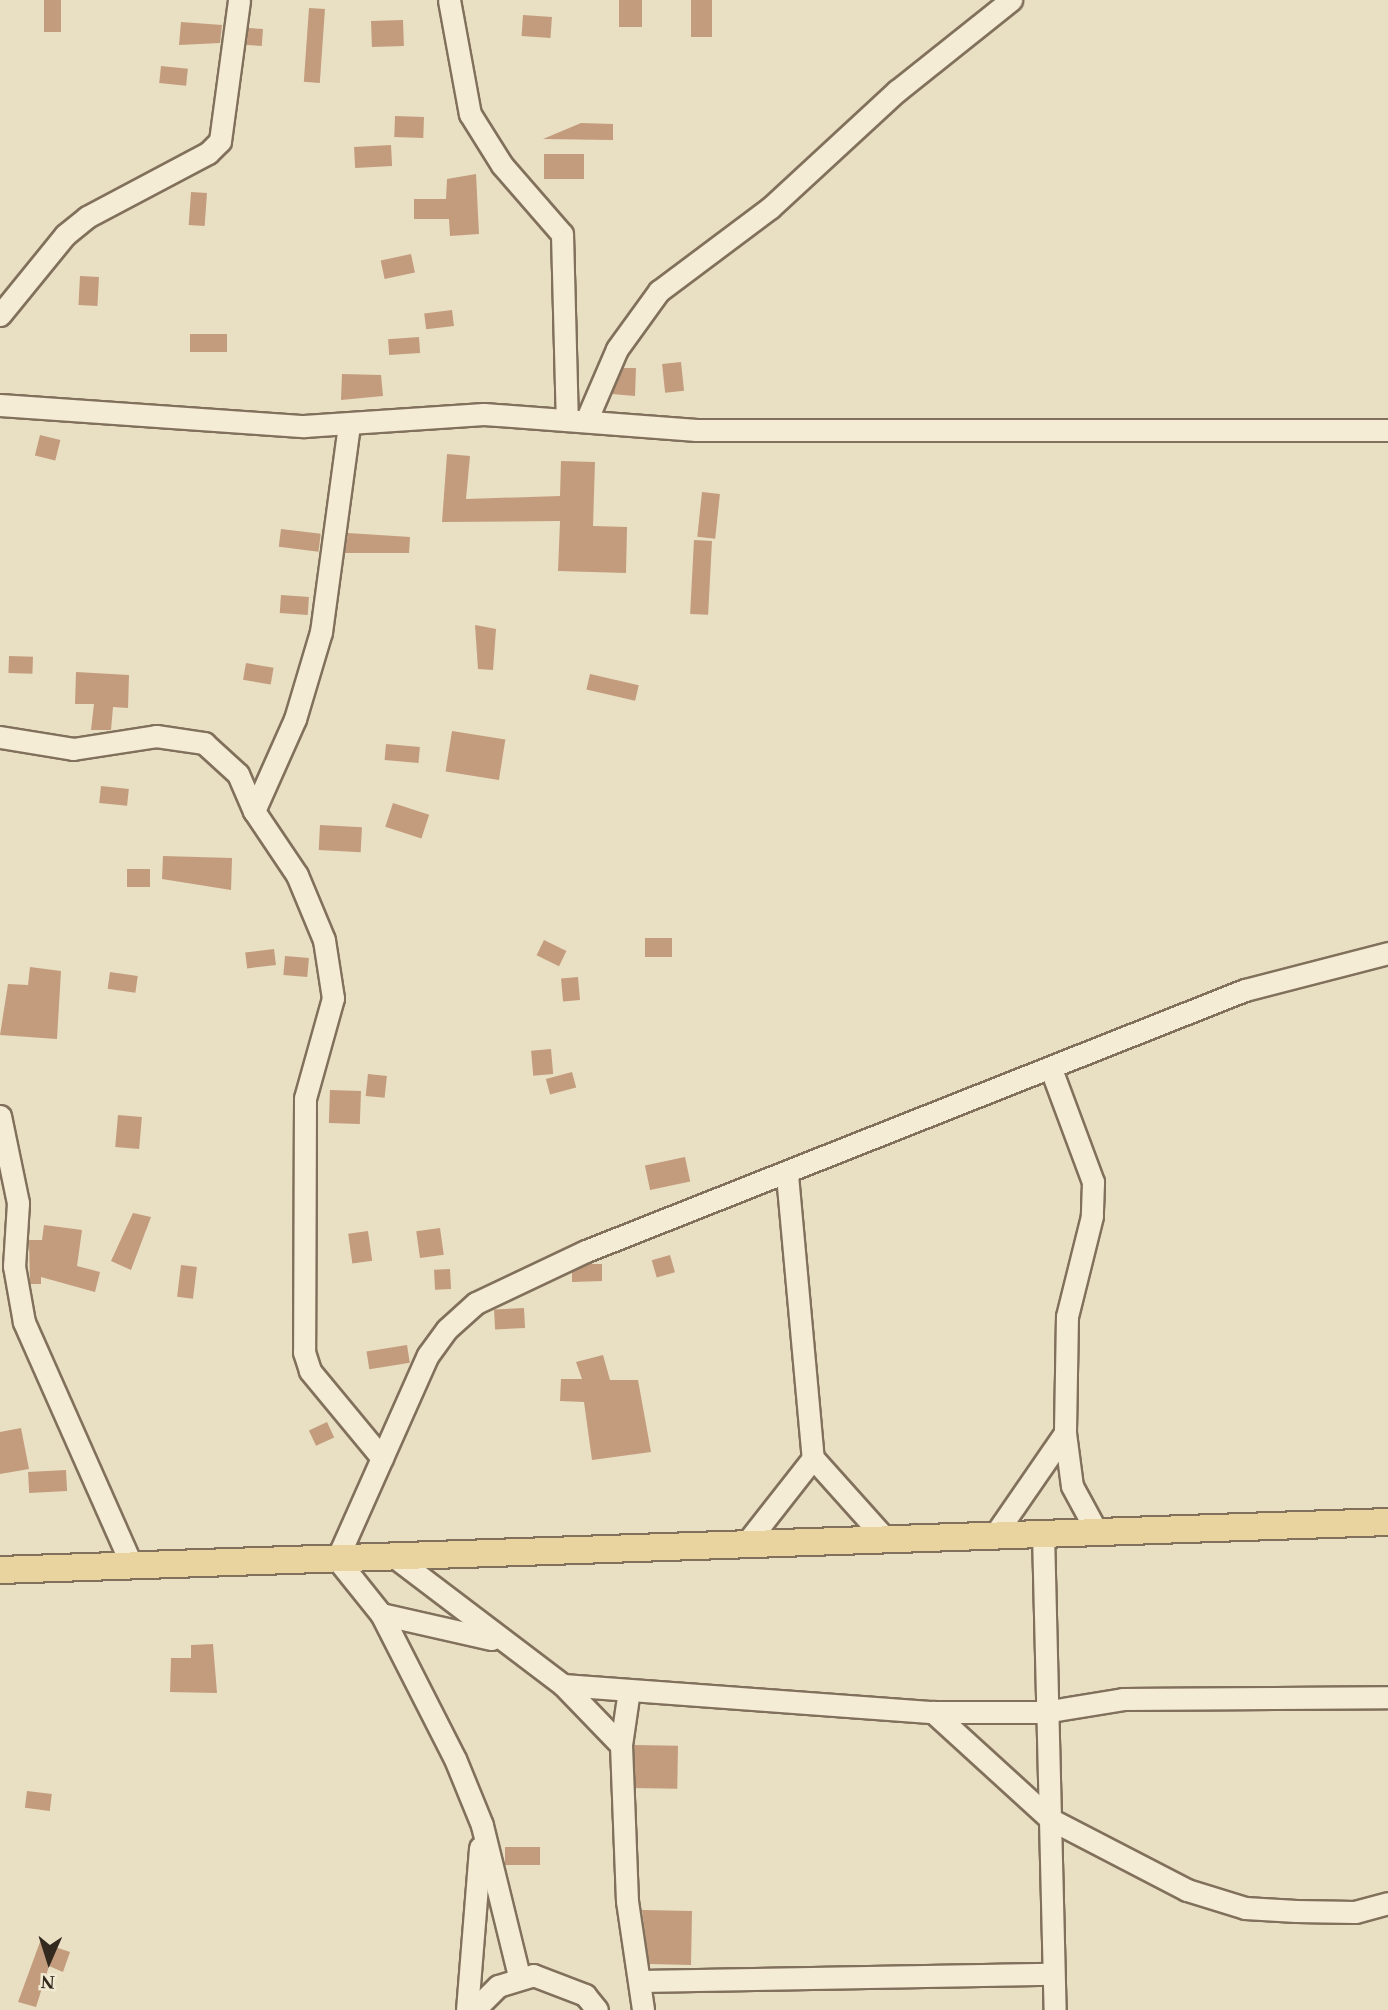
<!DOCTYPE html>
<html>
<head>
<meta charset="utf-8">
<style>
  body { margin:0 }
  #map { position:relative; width:1388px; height:2010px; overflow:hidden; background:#e9dfc3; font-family:"Times New Roman",serif }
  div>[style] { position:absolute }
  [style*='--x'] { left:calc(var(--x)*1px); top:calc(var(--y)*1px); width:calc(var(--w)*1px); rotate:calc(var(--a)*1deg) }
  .building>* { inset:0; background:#c39c7d; transform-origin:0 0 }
  .roads { filter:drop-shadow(2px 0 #81715c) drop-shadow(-2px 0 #81715c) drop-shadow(0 2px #81715c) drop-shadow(0 -2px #81715c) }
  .minor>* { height:21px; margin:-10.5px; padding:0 10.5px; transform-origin:10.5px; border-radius:10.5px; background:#f5ecd5 }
  .major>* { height:26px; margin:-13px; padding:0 13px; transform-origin:13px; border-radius:13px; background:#e9d49f }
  span { translate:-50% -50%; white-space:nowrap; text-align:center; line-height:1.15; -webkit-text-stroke:7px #f1e9d2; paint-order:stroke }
  .north { position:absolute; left:14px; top:1926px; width:70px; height:70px; -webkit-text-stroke:5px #f1e9d2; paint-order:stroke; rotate:183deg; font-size:19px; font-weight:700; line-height:28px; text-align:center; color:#33291e }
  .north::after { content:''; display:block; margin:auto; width:24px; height:32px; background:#33291e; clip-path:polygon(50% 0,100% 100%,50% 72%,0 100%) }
</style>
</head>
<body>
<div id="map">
  <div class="building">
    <i style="left:44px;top:0;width:17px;height:32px"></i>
    <i style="left:619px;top:0;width:23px;height:27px"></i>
    <i style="left:691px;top:0;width:21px;height:37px"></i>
    <i style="left:309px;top:8px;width:16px;height:74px;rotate:4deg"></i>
    <i style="left:523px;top:15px;width:29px;height:21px;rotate:4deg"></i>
    <i style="left:403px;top:20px;width:26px;height:32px;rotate:88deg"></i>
    <i style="clip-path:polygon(181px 22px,222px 25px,220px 43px,179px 45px)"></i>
    <i style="left:248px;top:28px;width:15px;height:17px;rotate:4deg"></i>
    <i style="left:161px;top:66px;width:27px;height:17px;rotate:6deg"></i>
    <i style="left:395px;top:116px;width:29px;height:21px;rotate:2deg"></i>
    <i style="clip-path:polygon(581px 123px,613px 124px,613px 140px,543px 139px)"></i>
    <i style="left:391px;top:145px;width:21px;height:37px;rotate:87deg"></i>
    <i style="left:544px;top:154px;width:40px;height:25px"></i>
    <i style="clip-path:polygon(476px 174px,479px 234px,450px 236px,449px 219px,414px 219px,414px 199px,446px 199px,447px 179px)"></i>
    <i style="left:191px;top:192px;width:16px;height:33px;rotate:4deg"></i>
    <i style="left:411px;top:254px;width:19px;height:31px;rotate:78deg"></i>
    <i style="left:80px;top:276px;width:19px;height:29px;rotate:3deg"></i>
    <i style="left:452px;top:310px;width:16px;height:28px;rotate:83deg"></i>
    <i style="left:190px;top:334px;width:37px;height:18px"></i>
    <i style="left:419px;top:337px;width:16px;height:31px;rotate:86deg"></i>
    <i style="left:681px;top:362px;width:29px;height:19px;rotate:84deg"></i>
    <i style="clip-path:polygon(623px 368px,636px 368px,635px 396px,612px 394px)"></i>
    <i style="clip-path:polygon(342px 374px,381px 375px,383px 396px,341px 400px)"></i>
    <i style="left:40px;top:435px;width:21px;height:21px;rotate:14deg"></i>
    <i style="clip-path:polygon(447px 454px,470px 456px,466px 499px,560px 496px,561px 461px,595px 462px,593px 526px,627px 527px,626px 573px,558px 571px,560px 521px,442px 522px)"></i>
    <i style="left:702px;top:492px;width:18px;height:45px;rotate:6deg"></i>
    <i style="left:281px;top:529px;width:40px;height:18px;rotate:7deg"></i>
    <i style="clip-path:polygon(348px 533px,410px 537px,409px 553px,345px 553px)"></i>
    <i style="left:694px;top:540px;width:18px;height:74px;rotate:3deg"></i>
    <i style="left:281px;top:595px;width:28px;height:18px;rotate:4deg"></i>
    <i style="clip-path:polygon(475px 625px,496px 629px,493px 670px,478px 669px)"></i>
    <i style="left:9px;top:656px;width:24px;height:17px;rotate:2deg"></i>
    <i style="left:246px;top:663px;width:28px;height:17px;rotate:10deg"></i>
    <i style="clip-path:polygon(76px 672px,129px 675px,128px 708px,113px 707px,111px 730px,91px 730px,94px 704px,75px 704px)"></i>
    <i style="left:590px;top:674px;width:50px;height:16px;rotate:13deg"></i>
    <i style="left:452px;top:731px;width:54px;height:41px;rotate:9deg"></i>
    <i style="left:386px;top:744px;width:34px;height:16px;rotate:5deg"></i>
    <i style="left:101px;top:786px;width:28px;height:17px;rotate:6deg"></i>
    <i style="left:393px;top:803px;width:38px;height:25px;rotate:18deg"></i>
    <i style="left:320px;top:825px;width:42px;height:25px;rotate:3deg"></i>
    <i style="clip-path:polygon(163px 856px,232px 858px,231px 890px,162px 879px)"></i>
    <i style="left:127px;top:869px;width:23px;height:18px"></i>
    <i style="left:645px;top:938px;width:27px;height:19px"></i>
    <i style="left:544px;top:940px;width:25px;height:17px;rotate:26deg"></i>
    <i style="left:274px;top:949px;width:16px;height:29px;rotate:83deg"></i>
    <i style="left:285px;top:956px;width:24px;height:19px;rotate:5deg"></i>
    <i style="clip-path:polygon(30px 967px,61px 971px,57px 1039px,0 1035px,8px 984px,28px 985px)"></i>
    <i style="left:110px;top:972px;width:28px;height:17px;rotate:8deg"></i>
    <i style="left:578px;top:977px;width:23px;height:17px;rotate:85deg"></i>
    <i style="left:551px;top:1049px;width:25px;height:20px;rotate:85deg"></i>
    <i style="left:572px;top:1072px;width:16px;height:27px;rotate:75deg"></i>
    <i style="left:368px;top:1074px;width:19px;height:22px;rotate:6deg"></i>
    <i style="left:330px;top:1090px;width:31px;height:33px;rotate:2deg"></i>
    <i style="left:118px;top:1115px;width:24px;height:32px;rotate:5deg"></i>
    <i style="left:685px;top:1157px;width:25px;height:41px;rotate:78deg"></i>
    <i style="clip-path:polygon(133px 1213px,151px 1217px,131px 1270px,111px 1261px)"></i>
    <i style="clip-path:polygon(44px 1225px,82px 1230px,77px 1266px,100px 1272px,95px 1292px,41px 1277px,41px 1284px,30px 1284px,29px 1240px,42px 1240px)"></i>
    <i style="left:440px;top:1228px;width:27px;height:24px;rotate:82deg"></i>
    <i style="left:368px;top:1231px;width:30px;height:20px;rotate:82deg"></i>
    <i style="left:670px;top:1255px;width:18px;height:19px;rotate:74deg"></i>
    <i style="clip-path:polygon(589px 1264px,602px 1264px,602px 1281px,572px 1282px,572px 1272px)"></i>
    <i style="left:181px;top:1265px;width:16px;height:32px;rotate:7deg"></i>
    <i style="left:450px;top:1269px;width:20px;height:16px;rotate:87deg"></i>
    <i style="left:524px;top:1308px;width:20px;height:30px;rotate:87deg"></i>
    <i style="left:407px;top:1345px;width:18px;height:41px;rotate:81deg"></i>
    <i style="clip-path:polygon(603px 1355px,610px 1380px,638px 1380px,651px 1452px,592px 1460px,584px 1402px,560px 1401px,561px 1379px,582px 1379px,576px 1362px)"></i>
    <i style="left:327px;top:1422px;width:17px;height:20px;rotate:65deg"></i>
    <i style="clip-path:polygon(21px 1428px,29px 1469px,0 1474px,0 1432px)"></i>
    <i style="left:66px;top:1470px;width:21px;height:38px;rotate:87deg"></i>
    <i style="clip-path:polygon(213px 1644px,217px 1693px,170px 1692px,171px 1658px,191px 1658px,191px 1645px)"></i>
    <i style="left:634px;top:1745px;width:44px;height:43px;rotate:1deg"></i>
    <i style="left:27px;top:1791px;width:25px;height:17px;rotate:7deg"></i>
    <i style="left:505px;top:1847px;width:35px;height:18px"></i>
    <i style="clip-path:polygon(642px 1910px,692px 1911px,691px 1965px,649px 1964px)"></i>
    <i style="clip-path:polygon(40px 1942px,70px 1952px,63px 1972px,49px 1966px,36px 2007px,18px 2002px)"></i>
  </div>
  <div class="roads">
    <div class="minor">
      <i style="--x:449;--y:0;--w:116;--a:79.6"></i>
      <i style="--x:470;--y:114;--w:60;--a:57.9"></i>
      <i style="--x:502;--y:165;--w:91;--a:49"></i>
      <i style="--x:562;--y:234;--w:186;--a:88.5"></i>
      <i style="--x:0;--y:315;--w:103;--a:-50.9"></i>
      <i style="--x:65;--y:235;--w:28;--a:-39"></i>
      <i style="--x:87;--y:217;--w:137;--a:-27.9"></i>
      <i style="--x:208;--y:153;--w:17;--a:-45"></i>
      <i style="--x:220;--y:141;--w:142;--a:-82.3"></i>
      <i style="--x:0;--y:405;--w:305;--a:4"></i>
      <i style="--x:304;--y:426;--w:180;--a:-3.8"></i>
      <i style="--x:484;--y:414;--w:213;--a:4.3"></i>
      <i style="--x:696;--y:430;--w:692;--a:0"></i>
      <i style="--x:586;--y:421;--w:78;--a:-66.7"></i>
      <i style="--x:617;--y:349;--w:72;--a:-54.1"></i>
      <i style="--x:659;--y:291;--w:139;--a:-36.8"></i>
      <i style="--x:770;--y:208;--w:173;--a:-42.7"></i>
      <i style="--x:897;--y:91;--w:146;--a:-38.6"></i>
      <i style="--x:0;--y:737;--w:74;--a:9.3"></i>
      <i style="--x:73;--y:749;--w:84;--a:-8.9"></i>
      <i style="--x:156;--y:736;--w:49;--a:8.3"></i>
      <i style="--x:204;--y:743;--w:46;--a:42.4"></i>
      <i style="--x:238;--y:774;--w:40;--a:66.6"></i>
      <i style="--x:254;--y:811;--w:77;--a:56.1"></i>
      <i style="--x:297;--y:875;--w:70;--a:67.4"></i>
      <i style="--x:324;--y:940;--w:59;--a:81.2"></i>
      <i style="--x:333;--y:998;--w:104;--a:105.6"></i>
      <i style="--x:305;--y:1098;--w:254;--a:90.2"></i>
      <i style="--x:304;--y:1352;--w:20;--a:72"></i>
      <i style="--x:310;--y:1371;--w:113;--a:50.4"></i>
      <i style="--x:254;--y:811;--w:101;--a:-66"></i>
      <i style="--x:295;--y:719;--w:91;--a:-73.4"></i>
      <i style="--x:321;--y:632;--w:210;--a:-82.3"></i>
      <i style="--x:1051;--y:1069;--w:121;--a:69.6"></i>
      <i style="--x:1093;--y:1182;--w:34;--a:92"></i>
      <i style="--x:1092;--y:1216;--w:103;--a:104"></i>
      <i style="--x:1067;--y:1316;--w:117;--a:91"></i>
      <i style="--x:1065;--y:1433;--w:53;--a:82.5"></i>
      <i style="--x:1072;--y:1486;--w:52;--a:61.5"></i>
      <i style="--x:0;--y:1116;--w:89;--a:78.3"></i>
      <i style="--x:18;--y:1203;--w:63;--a:93.6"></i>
      <i style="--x:14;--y:1266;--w:57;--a:79.9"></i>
      <i style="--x:24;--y:1322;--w:267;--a:66.1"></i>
      <i style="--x:787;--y:1175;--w:284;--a:84.8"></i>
      <i style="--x:813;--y:1458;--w:106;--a:48.1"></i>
      <i style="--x:996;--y:1533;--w:121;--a:-55.4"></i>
      <i style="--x:1043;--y:1533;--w:477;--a:88.6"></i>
      <i style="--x:748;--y:1541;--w:105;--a:-51.9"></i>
      <i style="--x:397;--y:1559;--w:208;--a:37.2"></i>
      <i style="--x:563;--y:1685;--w:371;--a:4.2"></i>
      <i style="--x:933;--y:1712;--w:111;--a:0"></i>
      <i style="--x:1044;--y:1712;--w:80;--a:-9.3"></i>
      <i style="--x:1123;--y:1699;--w:265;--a:-0.4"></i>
      <i style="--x:381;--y:1614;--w:113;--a:12.8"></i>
      <i style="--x:563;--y:1685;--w:83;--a:46"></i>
      <i style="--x:629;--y:1690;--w:56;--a:98.3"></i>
      <i style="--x:621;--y:1745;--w:156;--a:87.8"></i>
      <i style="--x:627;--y:1901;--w:110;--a:81.6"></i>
      <i style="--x:933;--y:1712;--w:159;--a:42.4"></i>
      <i style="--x:1050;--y:1819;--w:154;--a:27.4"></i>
      <i style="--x:1187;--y:1890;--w:61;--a:17.2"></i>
      <i style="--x:1245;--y:1908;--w:51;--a:3.4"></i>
      <i style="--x:1296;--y:1911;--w:59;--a:1"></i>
      <i style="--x:1355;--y:1912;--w:34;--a:-15"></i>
      <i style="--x:519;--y:1976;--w:155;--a:-103.8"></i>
      <i style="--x:482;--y:1825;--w:71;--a:-112.2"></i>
      <i style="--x:455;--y:1759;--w:163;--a:-117"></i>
      <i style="--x:381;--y:1614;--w:70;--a:-128.7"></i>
      <i style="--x:337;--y:1559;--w:223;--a:-66"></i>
      <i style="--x:428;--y:1355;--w:32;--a:-54"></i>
      <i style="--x:447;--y:1329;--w:39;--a:-42"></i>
      <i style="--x:476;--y:1303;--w:122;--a:-25.3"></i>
      <i style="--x:586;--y:1251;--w:709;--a:-21.61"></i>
      <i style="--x:1245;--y:990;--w:148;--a:-14.5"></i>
      <i style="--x:640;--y:1981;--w:412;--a:-1"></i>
      <i style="--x:467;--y:2010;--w:163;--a:-85.4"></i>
      <i style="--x:474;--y:2010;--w:34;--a:-45"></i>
      <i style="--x:498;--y:1986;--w:37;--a:-17"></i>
      <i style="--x:533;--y:1975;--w:56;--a:21"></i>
      <i style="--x:585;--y:1995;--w:19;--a:51"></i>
    </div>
    <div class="major">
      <i style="--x:0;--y:1570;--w:1389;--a:-1.98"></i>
    </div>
  </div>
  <div class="north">N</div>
</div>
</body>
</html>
